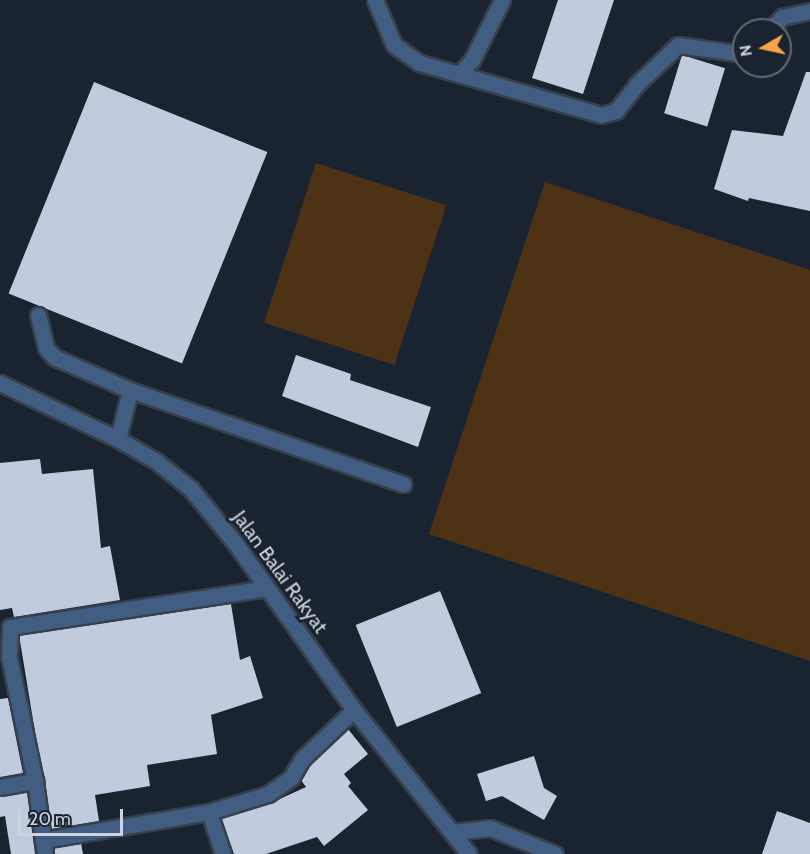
<!DOCTYPE html>
<html>
<head>
<meta charset="utf-8">
<style>
  body { margin:0 }
  #map { position:relative; width:810px; height:854px; overflow:hidden; background:#1a2430; font-family:Cabin,sans-serif }
  div>[style] { position:absolute }
  [style*='--x'] { left:calc(var(--x)*1px); top:calc(var(--y)*1px); width:calc(var(--w)*1px); rotate:calc(var(--a)*1deg) }
  .green>* { inset:0; background:#4d3215; transform-origin:0 0 }
  .building>* { inset:0; background:#c0ccdd; transform-origin:0 0 }
  .roads { filter:drop-shadow(2px 0 #37404c) drop-shadow(-2px 0 #37404c) drop-shadow(0 2px #37404c) drop-shadow(0 -2px #37404c) }
  .lane>* { height:15px; margin:-7.5px; padding:0 7.5px; transform-origin:7.5px; border-radius:7.5px; background:#415e82 }
  .street>* { height:15px; margin:-7.5px; padding:0 7.5px; transform-origin:7.5px; border-radius:7.5px; background:#415e82 }
  span { translate:-50% -50%; white-space:nowrap; text-align:center; line-height:1.15; -webkit-text-stroke:6px #1a2430; paint-order:stroke }
  .street-label { font-size:20px; color:#ced4dd }
  .north { position:absolute; left:732px; top:18px; width:60px; height:60px; box-sizing:border-box; background:#1a2430; border:2px solid #626a75; border-radius:50%; rotate:261deg; font-size:16px; font-weight:700; line-height:24px; text-align:center; color:#ced4dd }
  .north::after { content:''; display:block; margin:auto; width:21px; height:27px; background:#f5a345; clip-path:polygon(50% 0,100% 100%,50% 72%,0 100%) }
  .scale { position:absolute; left:18px; top:809px; width:105px; height:27px; box-sizing:border-box; border:3px solid #ced4dd; border-top:0; padding-left:8px; font-size:18px; line-height:21px; white-space:nowrap; color:#ced4dd; -webkit-text-stroke:4px #1a2430; paint-order:stroke }
</style>
</head>
<body>
<div id="map">
  <div class="green">
    <i style="left:316px;top:163px;width:137px;height:168px;rotate:18deg"></i>
    <i style="clip-path:polygon(545px 182px,810px 270px,810px 661px,429px 534px)"></i>
  </div>
  <div class="building">
    <i style="clip-path:polygon(558px 0,614px 0,583px 94px,532px 78px)"></i>
    <i style="left:682px;top:55px;width:45px;height:61px;rotate:17deg"></i>
    <i style="clip-path:polygon(806px 72px,810px 72px,810px 211px,749px 198px,748px 201px,714px 189px,732px 130px,783px 136px)"></i>
    <i style="left:94px;top:82px;width:187px;height:228px;rotate:22deg"></i>
    <i style="clip-path:polygon(296px 355px,351px 374px,350px 380px,431px 407px,418px 447px,282px 396px)"></i>
    <i style="clip-path:polygon(40px 459px,42px 474px,93px 469px,101px 548px,110px 546px,120px 600px,14px 617px,12px 608px,0 610px,0 463px)"></i>
    <i style="left:440px;top:591px;width:110px;height:91px;rotate:68deg"></i>
    <i style="clip-path:polygon(231px 604px,240px 660px,250px 656px,263px 698px,211px 715px,217px 754px,147px 765px,150px 786px,95px 795px,99px 821px,51px 829px,19px 635px)"></i>
    <i style="clip-path:polygon(8px 698px,23px 773px,0 777px,0 699px)"></i>
    <i style="clip-path:polygon(348px 729px,368px 754px,344px 774px,351px 783px,348px 786px,368px 810px,324px 846px,317px 837px,266px 854px,234px 854px,221px 818px,271px 803px,306px 787px,301px 780px,310px 765px)"></i>
    <i style="clip-path:polygon(534px 756px,544px 788px,557px 796px,544px 820px,502px 796px,486px 801px,477px 774px)"></i>
    <i style="clip-path:polygon(27px 792px,35px 854px,11px 854px,5px 816px,0 817px,0 797px)"></i>
    <i style="clip-path:polygon(777px 811px,810px 823px,810px 854px,762px 854px)"></i>
    <i style="clip-path:polygon(81px 843px,83px 854px,55px 854px,54px 848px)"></i>
  </div>
  <div class="roads">
    <div class="lane">
      <i style="--x:38;--y:315;--w:34;--a:76"></i>
      <i style="--x:46;--y:348;--w:12;--a:48"></i>
      <i style="--x:54;--y:357;--w:83;--a:23.5"></i>
      <i style="--x:130;--y:390;--w:289;--a:19"></i>
      <i style="--x:118;--y:439;--w:50;--a:-76.2"></i>
    </div>
    <div class="street">
      <i style="--x:375;--y:0;--w:49;--a:67.1"></i>
      <i style="--x:394;--y:45;--w:32;--a:35"></i>
      <i style="--x:420;--y:63;--w:188;--a:16"></i>
      <i style="--x:601;--y:115;--w:16;--a:-15"></i>
      <i style="--x:616;--y:111;--w:33;--a:-52"></i>
      <i style="--x:636;--y:85;--w:58;--a:-43.6"></i>
      <i style="--x:678;--y:45;--w:67;--a:7.8"></i>
      <i style="--x:770;--y:30;--w:18;--a:-47"></i>
      <i style="--x:782;--y:17;--w:29;--a:-12"></i>
      <i style="--x:459;--y:74;--w:19;--a:-47"></i>
      <i style="--x:472;--y:60;--w:67;--a:-63.4"></i>
      <i style="--x:0;--y:383;--w:131;--a:25.4"></i>
      <i style="--x:118;--y:439;--w:44;--a:30.1"></i>
      <i style="--x:156;--y:461;--w:45;--a:38.7"></i>
      <i style="--x:191;--y:489;--w:70;--a:50.8"></i>
      <i style="--x:235;--y:543;--w:205;--a:54.5"></i>
      <i style="--x:354;--y:710;--w:184;--a:51.4"></i>
      <i style="--x:35;--y:781;--w:127;--a:-101.8"></i>
      <i style="--x:9;--y:657;--w:30;--a:-88"></i>
      <i style="--x:10;--y:627;--w:260;--a:-8.6"></i>
      <i style="--x:0;--y:787;--w:36;--a:-10"></i>
      <i style="--x:35;--y:781;--w:74;--a:82.2"></i>
      <i style="--x:209;--y:812;--w:44;--a:71.6"></i>
      <i style="--x:452;--y:832;--w:38;--a:-6"></i>
      <i style="--x:490;--y:828;--w:70;--a:21.8"></i>
      <i style="--x:43;--y:840;--w:168;--a:-9.6"></i>
      <i style="--x:209;--y:812;--w:62;--a:-17"></i>
      <i style="--x:268;--y:794;--w:28;--a:-35"></i>
      <i style="--x:291;--y:778;--w:22;--a:-60"></i>
      <i style="--x:302;--y:759;--w:71;--a:-43.3"></i>
    </div>
  </div>
  <div class="street-label">
    <span style="left:280px;top:572px;rotate:54deg">Jalan Balai Rakyat</span>
  </div>
  <div class="north">N</div>
  <div class="scale">20 m</div>
</div>
</body>
</html>
